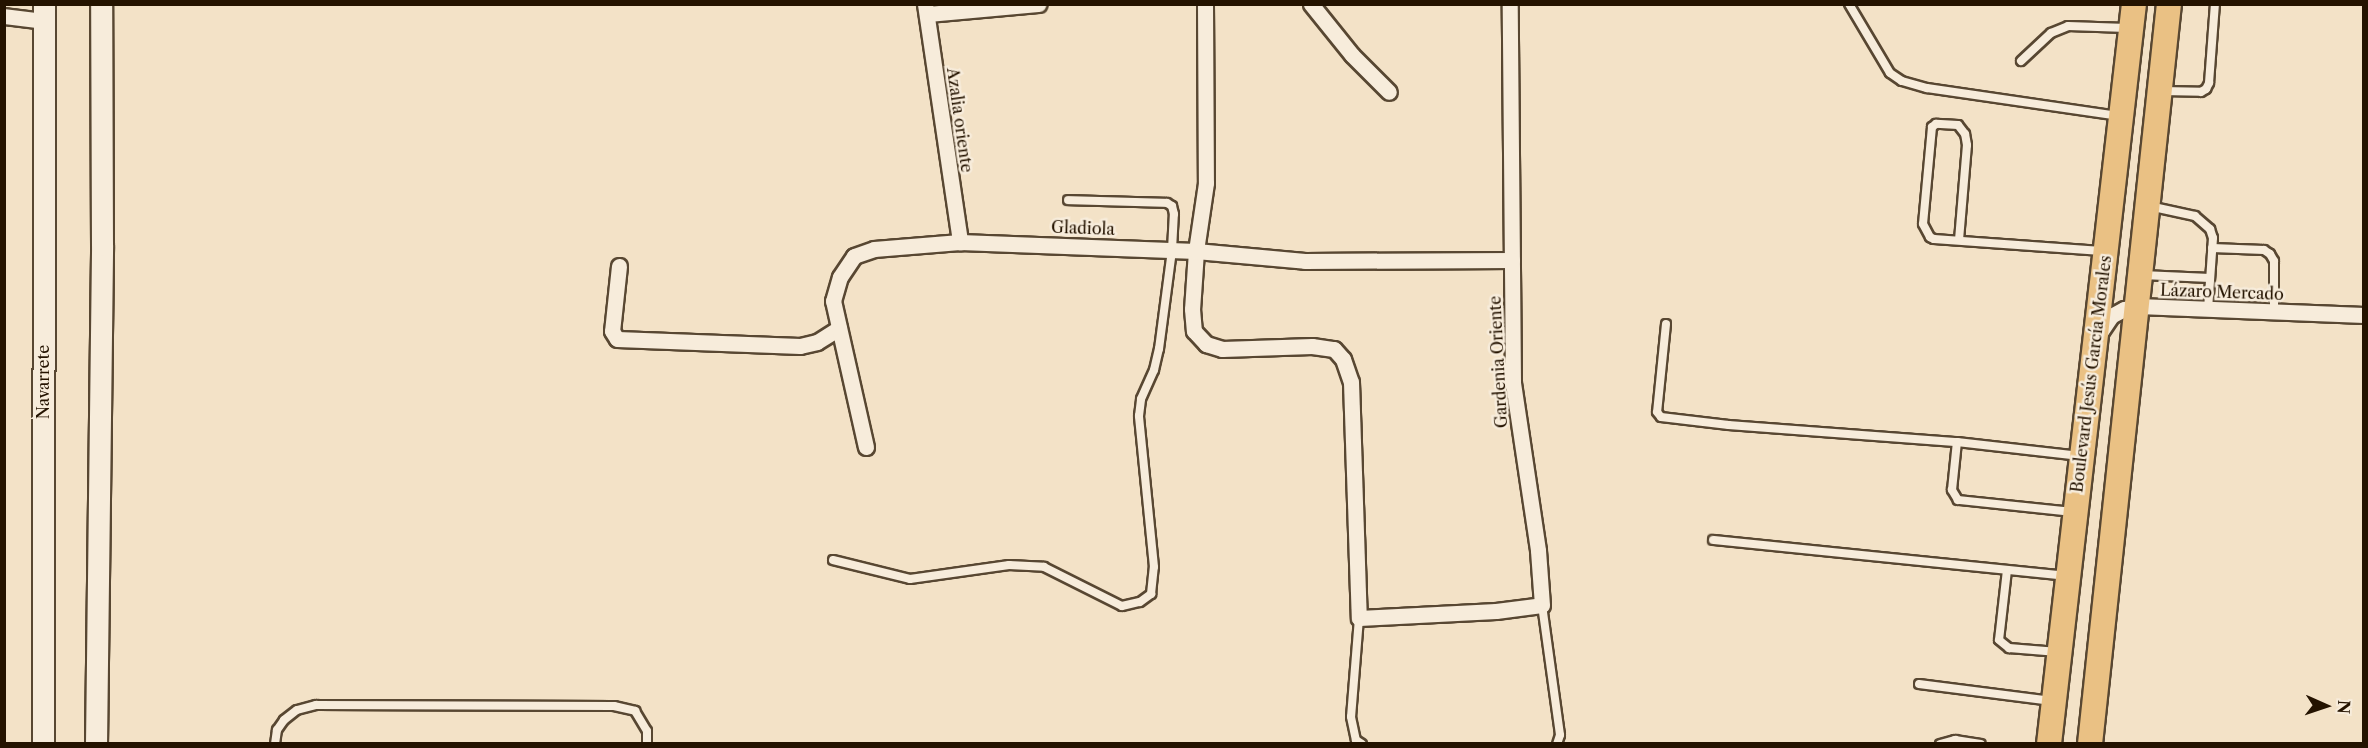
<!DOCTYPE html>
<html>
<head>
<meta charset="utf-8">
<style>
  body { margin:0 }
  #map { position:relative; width:2368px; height:748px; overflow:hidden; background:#f3e2c7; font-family:"Libre Caslon Text",serif }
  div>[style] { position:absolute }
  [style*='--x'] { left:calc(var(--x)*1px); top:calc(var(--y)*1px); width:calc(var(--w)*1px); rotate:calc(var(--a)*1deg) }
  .roads { filter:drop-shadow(2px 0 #584732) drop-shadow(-2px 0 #584732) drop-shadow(0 2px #584732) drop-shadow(0 -2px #584732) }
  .lane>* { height:8px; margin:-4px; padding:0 4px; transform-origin:4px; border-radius:4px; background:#f7ecdb }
  .street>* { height:15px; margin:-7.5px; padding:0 7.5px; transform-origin:7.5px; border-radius:7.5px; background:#f7ecdb }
  .secondary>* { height:21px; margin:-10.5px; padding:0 10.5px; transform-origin:10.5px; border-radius:10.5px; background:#f7ecdb }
  .primary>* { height:24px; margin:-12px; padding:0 12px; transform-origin:12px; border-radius:12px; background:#eac184 }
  span { translate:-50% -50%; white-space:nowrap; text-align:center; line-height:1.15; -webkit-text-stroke:5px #f7ecdb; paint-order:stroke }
  .street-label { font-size:16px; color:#241300 }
  .frame { position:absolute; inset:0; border:6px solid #241300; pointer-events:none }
  .north { position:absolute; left:2296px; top:676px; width:60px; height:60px; -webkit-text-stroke:4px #f7ecdb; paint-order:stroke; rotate:93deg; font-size:16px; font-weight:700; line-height:24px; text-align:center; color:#241300 }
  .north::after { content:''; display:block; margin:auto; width:21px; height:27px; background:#241300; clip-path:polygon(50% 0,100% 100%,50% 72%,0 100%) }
</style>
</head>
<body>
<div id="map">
  <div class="roads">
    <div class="lane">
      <i style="--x:1849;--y:4;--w:80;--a:59.3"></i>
      <i style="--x:1890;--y:73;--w:14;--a:34"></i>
      <i style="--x:1902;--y:81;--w:26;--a:16"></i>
      <i style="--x:1927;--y:88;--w:193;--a:8.3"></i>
      <i style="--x:2021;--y:61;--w:41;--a:-43"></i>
      <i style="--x:2051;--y:33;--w:18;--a:-22"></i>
      <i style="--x:2068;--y:26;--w:59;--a:1.9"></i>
      <i style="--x:2162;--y:91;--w:39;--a:1"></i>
      <i style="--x:2201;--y:92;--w:6;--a:-31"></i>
      <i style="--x:2206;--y:89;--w:7;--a:-63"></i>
      <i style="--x:2209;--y:83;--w:79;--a:-85.7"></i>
      <i style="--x:2149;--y:206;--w:47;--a:12.3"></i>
      <i style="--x:2195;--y:216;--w:20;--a:41"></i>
      <i style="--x:2210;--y:229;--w:9;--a:72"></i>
      <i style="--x:2213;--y:238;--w:71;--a:94"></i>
      <i style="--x:1959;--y:240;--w:95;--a:-85.2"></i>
      <i style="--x:1967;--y:145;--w:11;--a:-100"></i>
      <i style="--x:1965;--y:134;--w:11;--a:-128"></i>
      <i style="--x:1958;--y:125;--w:22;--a:-177"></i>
      <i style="--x:1936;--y:124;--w:5;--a:143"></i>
      <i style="--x:1932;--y:127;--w:97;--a:95.3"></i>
      <i style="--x:1923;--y:224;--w:15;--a:62"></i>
      <i style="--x:1930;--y:237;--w:4;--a:27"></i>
      <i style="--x:1934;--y:239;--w:168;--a:4.1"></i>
      <i style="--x:2212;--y:248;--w:52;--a:2.2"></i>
      <i style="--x:2264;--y:250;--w:7;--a:34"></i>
      <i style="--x:2270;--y:254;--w:8;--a:60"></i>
      <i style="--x:2274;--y:261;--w:51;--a:90"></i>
      <i style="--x:2142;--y:275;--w:68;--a:2.5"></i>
      <i style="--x:1666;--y:324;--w:88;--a:95.8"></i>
      <i style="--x:1657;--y:412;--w:6;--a:51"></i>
      <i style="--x:1661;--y:417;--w:68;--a:6.7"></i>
      <i style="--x:1729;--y:425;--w:229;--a:4.3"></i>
      <i style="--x:2073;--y:512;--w:116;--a:-174"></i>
      <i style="--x:1958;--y:500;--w:12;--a:-121"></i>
      <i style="--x:1952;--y:490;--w:48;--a:-84.1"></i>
      <i style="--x:1957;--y:442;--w:124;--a:6.5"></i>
      <i style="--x:1713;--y:540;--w:355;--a:5.8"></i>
      <i style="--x:833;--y:560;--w:79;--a:13.9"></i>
      <i style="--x:910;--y:579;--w:100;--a:-8"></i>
      <i style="--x:1009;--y:565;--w:35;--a:3"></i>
      <i style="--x:1044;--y:567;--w:87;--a:26.6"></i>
      <i style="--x:1122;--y:606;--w:18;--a:-13"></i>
      <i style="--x:1140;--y:602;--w:14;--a:-36"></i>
      <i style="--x:1151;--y:594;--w:27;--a:-84"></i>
      <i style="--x:1154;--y:567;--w:152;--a:-95.7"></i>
      <i style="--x:1139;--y:416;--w:17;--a:-83"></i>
      <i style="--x:1141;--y:399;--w:32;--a:-66"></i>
      <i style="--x:1154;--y:370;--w:22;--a:-77"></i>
      <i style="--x:1159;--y:349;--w:100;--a:-82.5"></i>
      <i style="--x:1172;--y:250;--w:36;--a:-87"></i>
      <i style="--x:1174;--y:214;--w:8;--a:-104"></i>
      <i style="--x:1172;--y:206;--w:6;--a:-149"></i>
      <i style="--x:1167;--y:203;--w:99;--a:-178.3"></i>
      <i style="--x:2007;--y:570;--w:70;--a:96.5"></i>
      <i style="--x:1999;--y:640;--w:13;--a:39"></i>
      <i style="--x:2009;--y:648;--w:49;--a:4.7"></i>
      <i style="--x:1542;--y:605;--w:131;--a:82.1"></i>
      <i style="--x:1560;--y:735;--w:9;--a:108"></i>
      <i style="--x:1359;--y:618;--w:99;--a:94.6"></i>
      <i style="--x:1351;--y:717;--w:24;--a:78"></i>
      <i style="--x:1356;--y:740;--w:7;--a:34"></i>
      <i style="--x:1919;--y:684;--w:134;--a:7.3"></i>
      <i style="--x:275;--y:744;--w:14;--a:-82"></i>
      <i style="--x:277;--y:730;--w:12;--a:-55"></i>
      <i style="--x:284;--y:720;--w:16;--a:-38"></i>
      <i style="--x:297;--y:710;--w:20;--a:-15"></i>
      <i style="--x:316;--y:705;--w:298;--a:0.2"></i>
      <i style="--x:614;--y:706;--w:22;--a:13"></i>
      <i style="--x:635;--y:711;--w:23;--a:59"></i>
      <i style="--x:647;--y:731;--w:13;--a:90"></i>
      <i style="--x:1940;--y:744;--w:16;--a:-15"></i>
      <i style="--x:1955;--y:740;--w:26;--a:9"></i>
    </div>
    <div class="street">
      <i style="--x:925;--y:4;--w:241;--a:81.6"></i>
      <i style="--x:1205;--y:4;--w:179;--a:89.7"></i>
      <i style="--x:1206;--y:183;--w:69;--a:98.4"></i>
      <i style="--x:1196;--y:251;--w:58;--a:93.9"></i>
      <i style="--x:1192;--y:309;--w:22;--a:85"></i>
      <i style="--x:1194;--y:331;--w:18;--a:47"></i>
      <i style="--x:1206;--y:344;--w:17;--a:17"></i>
      <i style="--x:1222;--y:349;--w:90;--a:-1.9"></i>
      <i style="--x:1312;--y:346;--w:22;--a:8"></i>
      <i style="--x:1334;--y:349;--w:13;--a:48"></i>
      <i style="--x:1343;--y:359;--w:24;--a:71"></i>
      <i style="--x:1351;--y:382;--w:236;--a:88.1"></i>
      <i style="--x:1359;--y:618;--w:137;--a:-2.9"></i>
      <i style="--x:1496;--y:611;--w:46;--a:-7.4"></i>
      <i style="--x:1542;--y:605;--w:55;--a:-94.2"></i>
      <i style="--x:1538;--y:550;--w:170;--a:-98.5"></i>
      <i style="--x:1513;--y:382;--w:378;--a:-90.5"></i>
      <i style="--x:1311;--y:4;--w:65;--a:51.2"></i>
      <i style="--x:1352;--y:55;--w:52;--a:45"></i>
      <i style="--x:927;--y:14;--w:112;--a:-5.1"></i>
      <i style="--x:4;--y:16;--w:40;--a:7.1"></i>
      <i style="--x:619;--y:266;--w:65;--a:96.1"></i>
      <i style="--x:612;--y:331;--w:9;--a:58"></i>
      <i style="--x:617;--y:339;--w:183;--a:2.2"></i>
      <i style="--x:800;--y:346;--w:17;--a:-13"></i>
      <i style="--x:817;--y:342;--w:26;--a:-32"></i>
      <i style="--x:2099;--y:334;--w:22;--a:-56"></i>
      <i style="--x:2111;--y:316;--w:15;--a:-28"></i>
      <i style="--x:2124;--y:309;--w:14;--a:-12"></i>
      <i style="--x:2138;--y:306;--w:226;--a:2.3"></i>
      <i style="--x:866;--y:447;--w:150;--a:-102.7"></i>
      <i style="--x:833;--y:301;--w:25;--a:-74"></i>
      <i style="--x:840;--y:277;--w:25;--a:-56"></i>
      <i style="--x:854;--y:256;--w:21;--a:-19"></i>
      <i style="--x:874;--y:249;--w:86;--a:-4.7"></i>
      <i style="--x:960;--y:242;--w:236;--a:2.2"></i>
      <i style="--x:1196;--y:251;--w:109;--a:5.2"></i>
      <i style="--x:1305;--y:261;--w:207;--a:-0.3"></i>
    </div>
    <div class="secondary">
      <i style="--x:43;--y:744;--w:740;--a:-89.92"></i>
      <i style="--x:96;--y:744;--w:499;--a:-89.3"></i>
      <i style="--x:102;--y:245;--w:241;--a:-90.2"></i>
    </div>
    <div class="primary">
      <i style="--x:2049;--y:744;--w:745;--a:-83.45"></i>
      <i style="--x:2090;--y:744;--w:744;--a:-83.91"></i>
    </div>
  </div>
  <div class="street-label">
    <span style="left:960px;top:120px;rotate:82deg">Azalia oriente</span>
    <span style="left:1083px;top:228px;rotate:2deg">Gladiola</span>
    <span style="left:2222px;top:292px;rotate:2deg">Lázaro Mercado</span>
    <span style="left:1498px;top:362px;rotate:-93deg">Gardenia Oriente</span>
    <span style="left:2091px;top:374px;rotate:-83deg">Boulevard Jesús García Morales</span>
    <span style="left:43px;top:382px;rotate:-90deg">Navarrete</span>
  </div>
  <div class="frame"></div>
  <div class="north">N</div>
</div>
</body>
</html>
